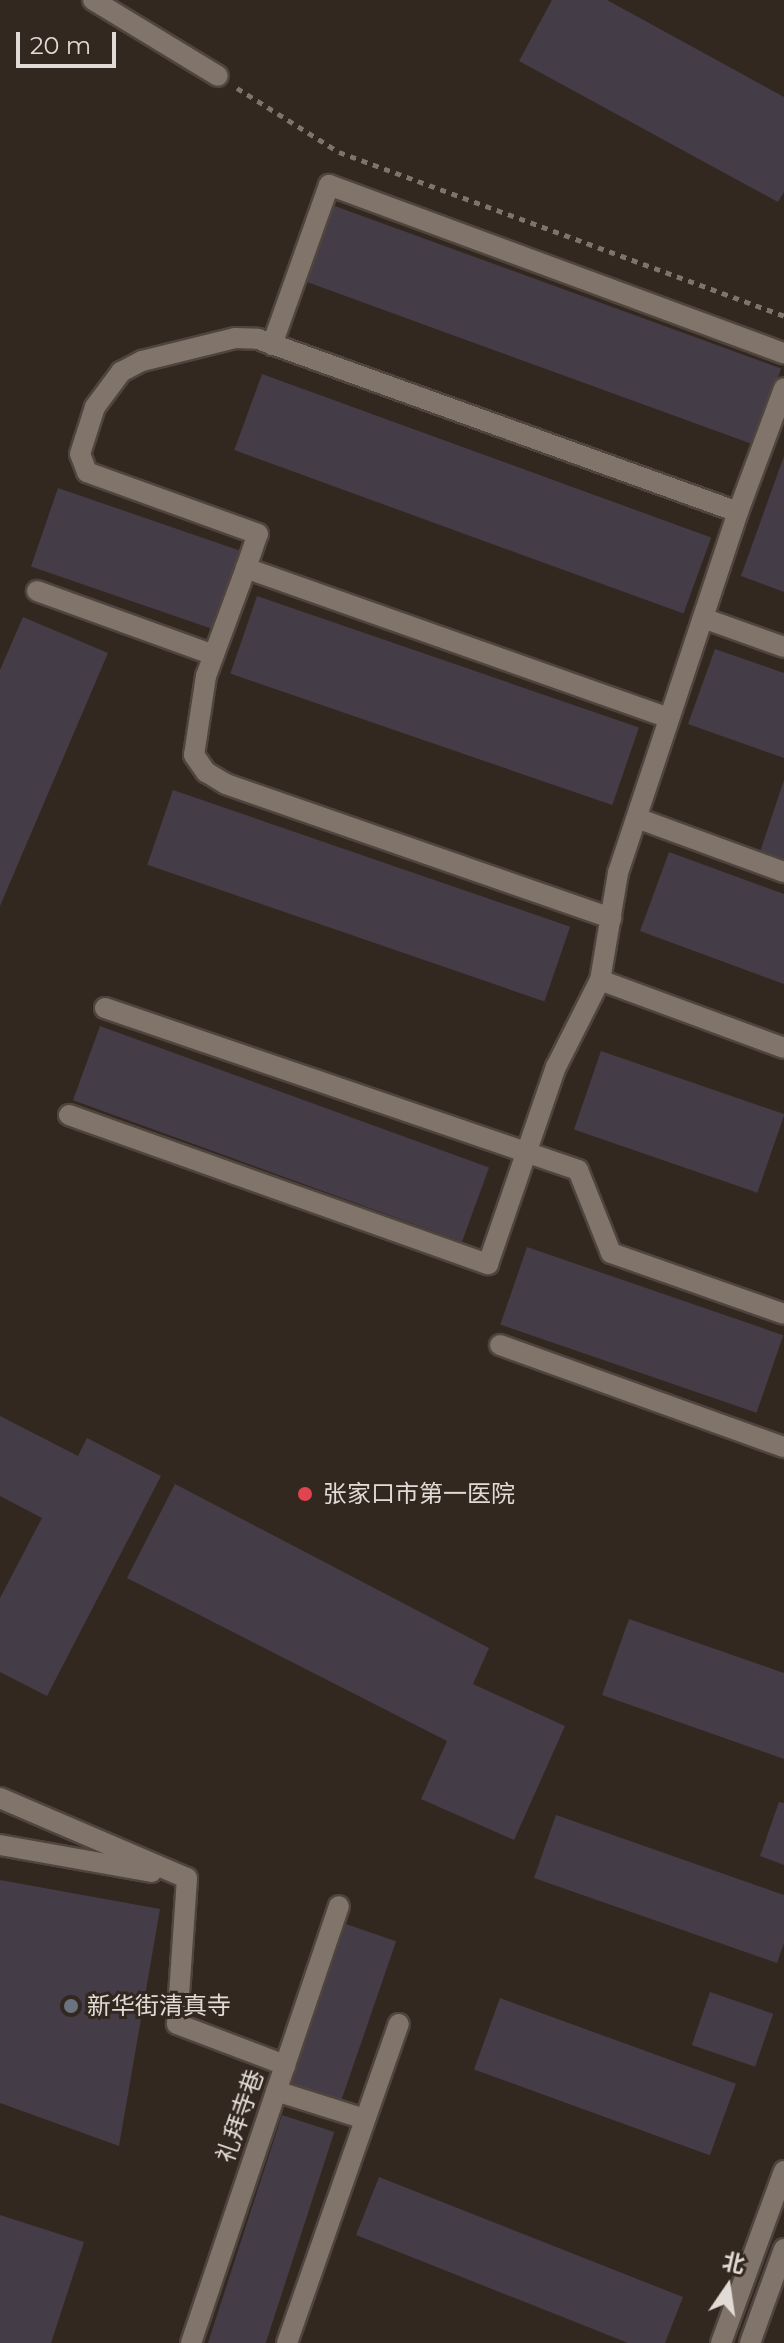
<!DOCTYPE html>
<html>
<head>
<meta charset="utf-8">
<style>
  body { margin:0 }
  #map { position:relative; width:784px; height:2343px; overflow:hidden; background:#332820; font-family:Montserrat,"Noto Sans SC",sans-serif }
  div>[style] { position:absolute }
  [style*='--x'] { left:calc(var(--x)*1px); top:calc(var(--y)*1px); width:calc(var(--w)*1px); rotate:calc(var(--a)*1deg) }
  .building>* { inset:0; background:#443c47; transform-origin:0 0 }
  .path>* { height:5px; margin-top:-2.5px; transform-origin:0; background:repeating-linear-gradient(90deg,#7e746d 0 6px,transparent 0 12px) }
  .roads { filter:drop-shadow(2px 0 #4f453e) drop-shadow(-2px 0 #4f453e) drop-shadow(0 2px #4f453e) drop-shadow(0 -2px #4f453e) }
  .minor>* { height:20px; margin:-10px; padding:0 10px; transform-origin:10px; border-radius:10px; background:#81746b }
  .dots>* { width:22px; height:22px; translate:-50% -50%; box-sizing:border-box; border:4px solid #332820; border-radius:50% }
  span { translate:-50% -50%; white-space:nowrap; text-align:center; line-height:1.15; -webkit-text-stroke:6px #332820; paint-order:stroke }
  .poi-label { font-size:24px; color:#e2dad5 }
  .left { translate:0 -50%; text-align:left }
  .street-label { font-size:24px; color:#e2dad5 }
  .north { position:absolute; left:688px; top:2247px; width:80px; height:80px; -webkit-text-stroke:6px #332820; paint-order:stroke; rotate:13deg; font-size:22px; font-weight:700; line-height:32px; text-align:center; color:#e2dad5 }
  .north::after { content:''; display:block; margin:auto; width:28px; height:36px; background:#e2dad5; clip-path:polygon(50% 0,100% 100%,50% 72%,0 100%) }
  .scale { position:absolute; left:16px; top:32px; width:100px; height:36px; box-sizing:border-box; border:4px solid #e2dad5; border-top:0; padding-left:10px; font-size:24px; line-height:28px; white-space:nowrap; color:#e2dad5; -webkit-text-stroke:6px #332820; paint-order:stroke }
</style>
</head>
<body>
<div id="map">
  <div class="building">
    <i style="clip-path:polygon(552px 0,607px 0,784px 97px,784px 192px,778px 202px,519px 61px)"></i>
    <i style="left:332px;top:205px;width:478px;height:81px;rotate:20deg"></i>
    <i style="left:262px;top:374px;width:478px;height:81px;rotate:20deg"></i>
    <i style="clip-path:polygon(784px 456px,784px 592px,741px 576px)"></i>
    <i style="left:58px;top:488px;width:192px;height:83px;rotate:19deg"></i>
    <i style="left:257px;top:596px;width:404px;height:82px;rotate:19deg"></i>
    <i style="clip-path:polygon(23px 617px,108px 653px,0 906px,0 670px)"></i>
    <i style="clip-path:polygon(715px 649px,784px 673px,784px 758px,688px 724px)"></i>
    <i style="clip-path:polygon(784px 780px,784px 861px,760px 852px)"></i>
    <i style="left:173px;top:790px;width:420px;height:79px;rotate:19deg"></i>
    <i style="clip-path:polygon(669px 852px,784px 894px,784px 984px,640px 931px)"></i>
    <i style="left:100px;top:1026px;width:414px;height:79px;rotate:20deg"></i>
    <i style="left:601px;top:1051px;width:194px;height:83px;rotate:19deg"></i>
    <i style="left:527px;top:1247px;width:271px;height:82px;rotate:19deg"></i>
    <i style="clip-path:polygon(0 1416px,78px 1456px,87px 1438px,161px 1476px,47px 1696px,0 1672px,0 1598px,42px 1518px,0 1496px)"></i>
    <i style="clip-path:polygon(175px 1484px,489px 1648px,473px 1684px,565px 1726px,514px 1840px,421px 1799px,447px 1741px,127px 1578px)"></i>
    <i style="clip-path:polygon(629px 1619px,784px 1673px,784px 1759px,602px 1695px)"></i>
    <i style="clip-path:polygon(779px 1802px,784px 1803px,784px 1865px,760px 1856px)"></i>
    <i style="clip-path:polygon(556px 1815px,784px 1895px,784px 1943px,777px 1963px,534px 1878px)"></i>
    <i style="clip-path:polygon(0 1880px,160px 1909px,119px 2146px,0 2103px)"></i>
    <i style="left:346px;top:1924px;width:53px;height:169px;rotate:19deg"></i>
    <i style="left:710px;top:1992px;width:67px;height:56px;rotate:19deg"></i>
    <i style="left:500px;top:1998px;width:251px;height:76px;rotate:20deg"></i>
    <i style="left:282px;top:2115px;width:55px;height:241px;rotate:18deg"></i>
    <i style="clip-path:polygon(379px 2177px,683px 2297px,665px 2343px,628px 2343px,356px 2235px)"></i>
    <i style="clip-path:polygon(0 2215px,84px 2242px,51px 2343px,0 2343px)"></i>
  </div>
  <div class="path">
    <i style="--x:237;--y:88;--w:120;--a:32.1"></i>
    <i style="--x:339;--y:152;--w:474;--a:20.2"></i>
  </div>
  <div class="roads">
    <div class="minor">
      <i style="--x:93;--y:0;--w:146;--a:31.3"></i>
      <i style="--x:272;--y:345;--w:170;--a:-70.4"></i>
      <i style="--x:329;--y:185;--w:485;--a:20.3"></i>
      <i style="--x:738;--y:512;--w:132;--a:-69.6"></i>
      <i style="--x:246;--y:568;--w:115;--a:110.3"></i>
      <i style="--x:206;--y:676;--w:80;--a:98.6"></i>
      <i style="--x:194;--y:755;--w:21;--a:55"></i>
      <i style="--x:206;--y:772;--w:23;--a:31"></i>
      <i style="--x:226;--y:784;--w:408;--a:19.2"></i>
      <i style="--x:37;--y:591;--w:188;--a:19.9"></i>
      <i style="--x:703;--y:618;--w:86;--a:19.7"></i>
      <i style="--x:669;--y:718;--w:449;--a:-160.5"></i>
      <i style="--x:246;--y:568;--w:36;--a:-71"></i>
      <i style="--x:258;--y:534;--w:182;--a:-160.1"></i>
      <i style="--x:87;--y:472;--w:19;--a:-111"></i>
      <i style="--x:80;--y:454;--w:49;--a:-72.3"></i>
      <i style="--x:95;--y:407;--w:44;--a:-53.4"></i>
      <i style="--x:121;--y:372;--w:24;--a:-28"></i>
      <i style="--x:142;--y:361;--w:96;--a:-13.9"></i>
      <i style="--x:235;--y:338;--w:23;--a:2"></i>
      <i style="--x:258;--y:339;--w:510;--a:19.82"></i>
      <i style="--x:738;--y:512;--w:380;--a:108.4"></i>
      <i style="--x:618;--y:873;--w:109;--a:99.5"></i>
      <i style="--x:600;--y:980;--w:196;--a:20.3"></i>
      <i style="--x:637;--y:818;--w:157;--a:20.2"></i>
      <i style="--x:105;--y:1008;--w:500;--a:18.9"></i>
      <i style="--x:578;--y:1170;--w:89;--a:68.3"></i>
      <i style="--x:611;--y:1253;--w:183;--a:19.4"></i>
      <i style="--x:69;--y:1115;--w:445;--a:19.6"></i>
      <i style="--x:488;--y:1264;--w:208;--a:-71"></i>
      <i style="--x:556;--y:1067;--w:97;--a:-63.2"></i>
      <i style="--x:500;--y:1345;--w:302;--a:19.8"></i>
      <i style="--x:0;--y:1798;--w:203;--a:23.2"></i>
      <i style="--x:0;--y:1845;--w:154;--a:10.1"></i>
      <i style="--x:187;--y:1878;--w:146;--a:93.9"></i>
      <i style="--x:177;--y:2024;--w:116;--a:20.8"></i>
      <i style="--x:276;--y:2091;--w:93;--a:17.5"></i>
      <i style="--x:191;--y:2343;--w:461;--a:-71.3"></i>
      <i style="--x:287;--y:2343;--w:338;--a:-70.7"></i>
      <i style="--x:721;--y:2343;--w:183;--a:-69.9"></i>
      <i style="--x:750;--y:2343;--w:100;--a:-70.1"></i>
    </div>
  </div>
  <div class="dots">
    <i style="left:305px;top:1494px;background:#e0444e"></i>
    <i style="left:71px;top:2006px;background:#6b7280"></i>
  </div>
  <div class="poi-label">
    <span class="left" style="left:323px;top:1494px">张家口市第一医院</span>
    <span class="left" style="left:87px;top:2006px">新华街清真寺</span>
  </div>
  <div class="street-label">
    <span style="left:240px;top:2116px;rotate:-71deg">礼拜寺巷</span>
  </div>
  <div class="north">北</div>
  <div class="scale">20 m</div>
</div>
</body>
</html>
